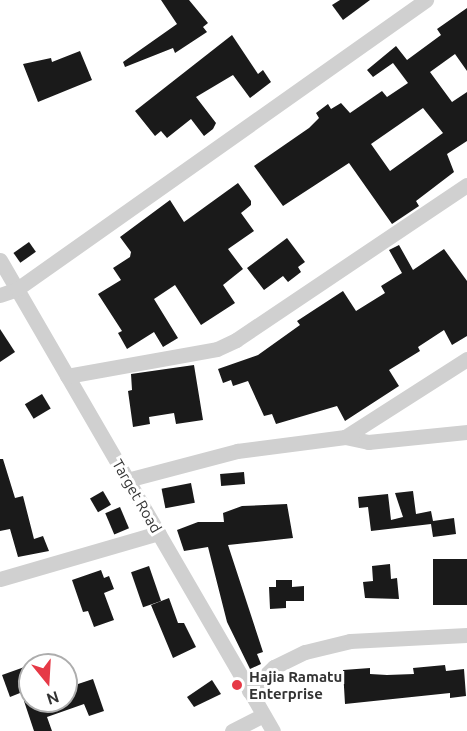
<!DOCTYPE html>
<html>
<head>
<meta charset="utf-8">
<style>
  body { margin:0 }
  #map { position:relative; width:467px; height:731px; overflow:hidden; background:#fff; font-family:Ubuntu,sans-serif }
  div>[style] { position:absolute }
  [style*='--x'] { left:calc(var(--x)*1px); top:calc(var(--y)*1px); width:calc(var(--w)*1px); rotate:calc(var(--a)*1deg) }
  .building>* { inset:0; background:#1a1a1a; transform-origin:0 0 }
  .minor>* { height:15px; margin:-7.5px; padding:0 7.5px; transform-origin:7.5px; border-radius:7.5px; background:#d0d0d0 }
  .dots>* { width:16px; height:16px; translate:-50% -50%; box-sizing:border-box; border:3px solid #fff; border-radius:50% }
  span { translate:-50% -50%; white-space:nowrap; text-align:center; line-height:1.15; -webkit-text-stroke:6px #fff; paint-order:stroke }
  .street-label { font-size:15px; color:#333 }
  .poi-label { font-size:15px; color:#333; font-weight:700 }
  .left { translate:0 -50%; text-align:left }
  .north { position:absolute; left:18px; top:653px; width:60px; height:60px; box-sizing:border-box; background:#fff; border:2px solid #adadad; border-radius:50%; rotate:162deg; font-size:16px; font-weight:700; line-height:24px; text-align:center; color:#333 }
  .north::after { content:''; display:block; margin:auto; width:21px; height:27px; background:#e63946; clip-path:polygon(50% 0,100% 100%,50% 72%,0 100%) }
</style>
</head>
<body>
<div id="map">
  <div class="building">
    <i style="clip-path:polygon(161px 0,189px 0,208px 23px,203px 27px,207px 32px,175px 53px,173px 48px,125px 67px,123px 62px,177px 24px)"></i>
    <i style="clip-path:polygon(340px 0,370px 0,343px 20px,332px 5px)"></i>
    <i style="clip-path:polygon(evenodd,467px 8px,467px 71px,455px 54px,430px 72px,452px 102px,467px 92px,467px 141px,447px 154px,454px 172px,416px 201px,419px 206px,392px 224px,349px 163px,283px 206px,254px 166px,309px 128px,319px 118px,316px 113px,328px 104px,331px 109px,341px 103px,350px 113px,382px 91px,387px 97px,408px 83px,393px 63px,373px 77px,367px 70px,396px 46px,407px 60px,441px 35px,437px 29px,467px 8px,423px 108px,443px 133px,390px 171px,371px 144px,423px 108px)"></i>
    <i style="clip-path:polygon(232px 35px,258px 74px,263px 70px,271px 82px,250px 98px,233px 75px,196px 97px,216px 123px,213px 129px,204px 136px,191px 119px,167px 138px,161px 131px,155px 136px,135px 111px)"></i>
    <i style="clip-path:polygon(80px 51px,92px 80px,38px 102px,23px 64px,51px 58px,52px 62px)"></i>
    <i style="clip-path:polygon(238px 183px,251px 201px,251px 205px,241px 213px,254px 231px,228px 249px,243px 269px,223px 285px,235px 303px,201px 325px,175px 285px,154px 299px,178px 338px,163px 347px,154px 332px,127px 349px,118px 333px,122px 331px,98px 294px,121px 280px,113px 268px,130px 257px,131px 252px,120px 237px,170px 200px,184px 222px)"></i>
    <i style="clip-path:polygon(287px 238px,305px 262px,298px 267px,301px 272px,288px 282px,283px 276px,264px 290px,247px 268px)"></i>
    <i style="left:29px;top:242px;width:12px;height:19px;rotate:55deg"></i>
    <i style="clip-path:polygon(399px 245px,413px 270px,444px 249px,467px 281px,467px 336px,452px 345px,444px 330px,418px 347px,420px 351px,389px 370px,399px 386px,345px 421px,337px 406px,276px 424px,272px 414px,264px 416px,248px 381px,233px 386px,231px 380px,223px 383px,218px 369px,258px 355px,300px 325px,297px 321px,343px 291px,356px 311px,385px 293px,381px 286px,402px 273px,389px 250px)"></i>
    <i style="clip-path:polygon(0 329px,15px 352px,0 362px)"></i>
    <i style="clip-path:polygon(194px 365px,203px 420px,176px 424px,174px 413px,149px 417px,150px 424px,133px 427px,128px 391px,132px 390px,131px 374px)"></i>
    <i style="left:42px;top:394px;width:17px;height:20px;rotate:59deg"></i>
    <i style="clip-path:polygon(0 459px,3px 459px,15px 498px,23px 496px,34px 539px,43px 536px,49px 551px,18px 557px,10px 529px,0 531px)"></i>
    <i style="left:244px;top:472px;width:12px;height:24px;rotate:85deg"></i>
    <i style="left:191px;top:483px;width:20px;height:30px;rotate:79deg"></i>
    <i style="left:103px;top:491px;width:16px;height:15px;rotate:60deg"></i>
    <i style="clip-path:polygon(413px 491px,416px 514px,431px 511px,433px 521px,454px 518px,456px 534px,433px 537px,431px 524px,371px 531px,368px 507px,359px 508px,358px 497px,388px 494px,391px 520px,403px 517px,395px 493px)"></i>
    <i style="clip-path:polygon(287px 504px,293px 538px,228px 545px,263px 652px,257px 654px,261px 664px,250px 669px,227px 622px,208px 547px,184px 551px,177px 530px,198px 522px,224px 522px,223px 513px,242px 506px)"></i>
    <i style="left:120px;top:507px;width:23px;height:16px;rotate:67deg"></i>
    <i style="left:467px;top:559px;width:46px;height:34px;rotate:90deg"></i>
    <i style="clip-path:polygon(390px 564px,391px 579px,397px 578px,399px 599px,365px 598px,363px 582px,373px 581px,372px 566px)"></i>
    <i style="left:149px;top:566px;width:37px;height:19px;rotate:71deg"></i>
    <i style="clip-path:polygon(101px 570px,104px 578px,109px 576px,114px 589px,104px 593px,114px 620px,94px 627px,88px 611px,83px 612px,72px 580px)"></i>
    <i style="clip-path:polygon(276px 580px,292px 580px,292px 587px,304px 586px,304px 601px,286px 601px,286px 608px,270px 609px,269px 587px,276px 587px)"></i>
    <i style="clip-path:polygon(169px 598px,178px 623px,184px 623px,196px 647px,173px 658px,151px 605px)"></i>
    <i style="clip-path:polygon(66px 663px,75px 685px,93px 679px,104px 711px,89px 716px,84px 704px,47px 717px,52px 731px,34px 731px,24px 701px,66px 701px)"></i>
    <i style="clip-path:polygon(30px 665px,30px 689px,10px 697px,2px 675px)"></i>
    <i style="clip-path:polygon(445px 665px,446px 671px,464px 669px,466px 696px,450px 698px,450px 693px,345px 704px,343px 670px,370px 668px,370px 674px,387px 675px,414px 674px,413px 668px)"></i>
    <i style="clip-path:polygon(212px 680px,221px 694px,194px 707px,187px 697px)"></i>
  </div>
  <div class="minor">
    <i style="--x:0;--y:260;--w:544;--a:59.9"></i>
    <i style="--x:0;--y:295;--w:18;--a:-19"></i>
    <i style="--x:17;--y:289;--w:501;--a:-35.25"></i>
    <i style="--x:67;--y:376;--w:152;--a:-10.2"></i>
    <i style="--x:217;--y:349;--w:21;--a:-25"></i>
    <i style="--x:236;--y:340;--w:278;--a:-33.9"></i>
    <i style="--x:345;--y:437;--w:24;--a:12"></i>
    <i style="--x:368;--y:442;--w:100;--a:-5.8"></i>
    <i style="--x:127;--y:480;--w:114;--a:-14.8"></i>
    <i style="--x:237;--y:451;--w:109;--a:-7.4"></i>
    <i style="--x:345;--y:437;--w:145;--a:-32.6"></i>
    <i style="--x:0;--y:579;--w:165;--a:-16.2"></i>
    <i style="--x:249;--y:691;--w:35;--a:-44"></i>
    <i style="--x:274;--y:667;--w:34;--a:-26"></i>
    <i style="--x:305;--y:652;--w:46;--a:-13.7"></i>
    <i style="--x:350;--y:641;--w:117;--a:-2.9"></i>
    <i style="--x:232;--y:731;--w:35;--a:-27"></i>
  </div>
  <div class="dots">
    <i style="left:237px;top:685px;background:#e63946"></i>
  </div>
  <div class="street-label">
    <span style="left:137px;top:496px;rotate:60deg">Target Road</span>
  </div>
  <div class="poi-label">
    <span class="left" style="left:249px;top:685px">Hajia Ramatu<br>Enterprise</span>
  </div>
  <div class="north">N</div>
</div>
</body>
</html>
